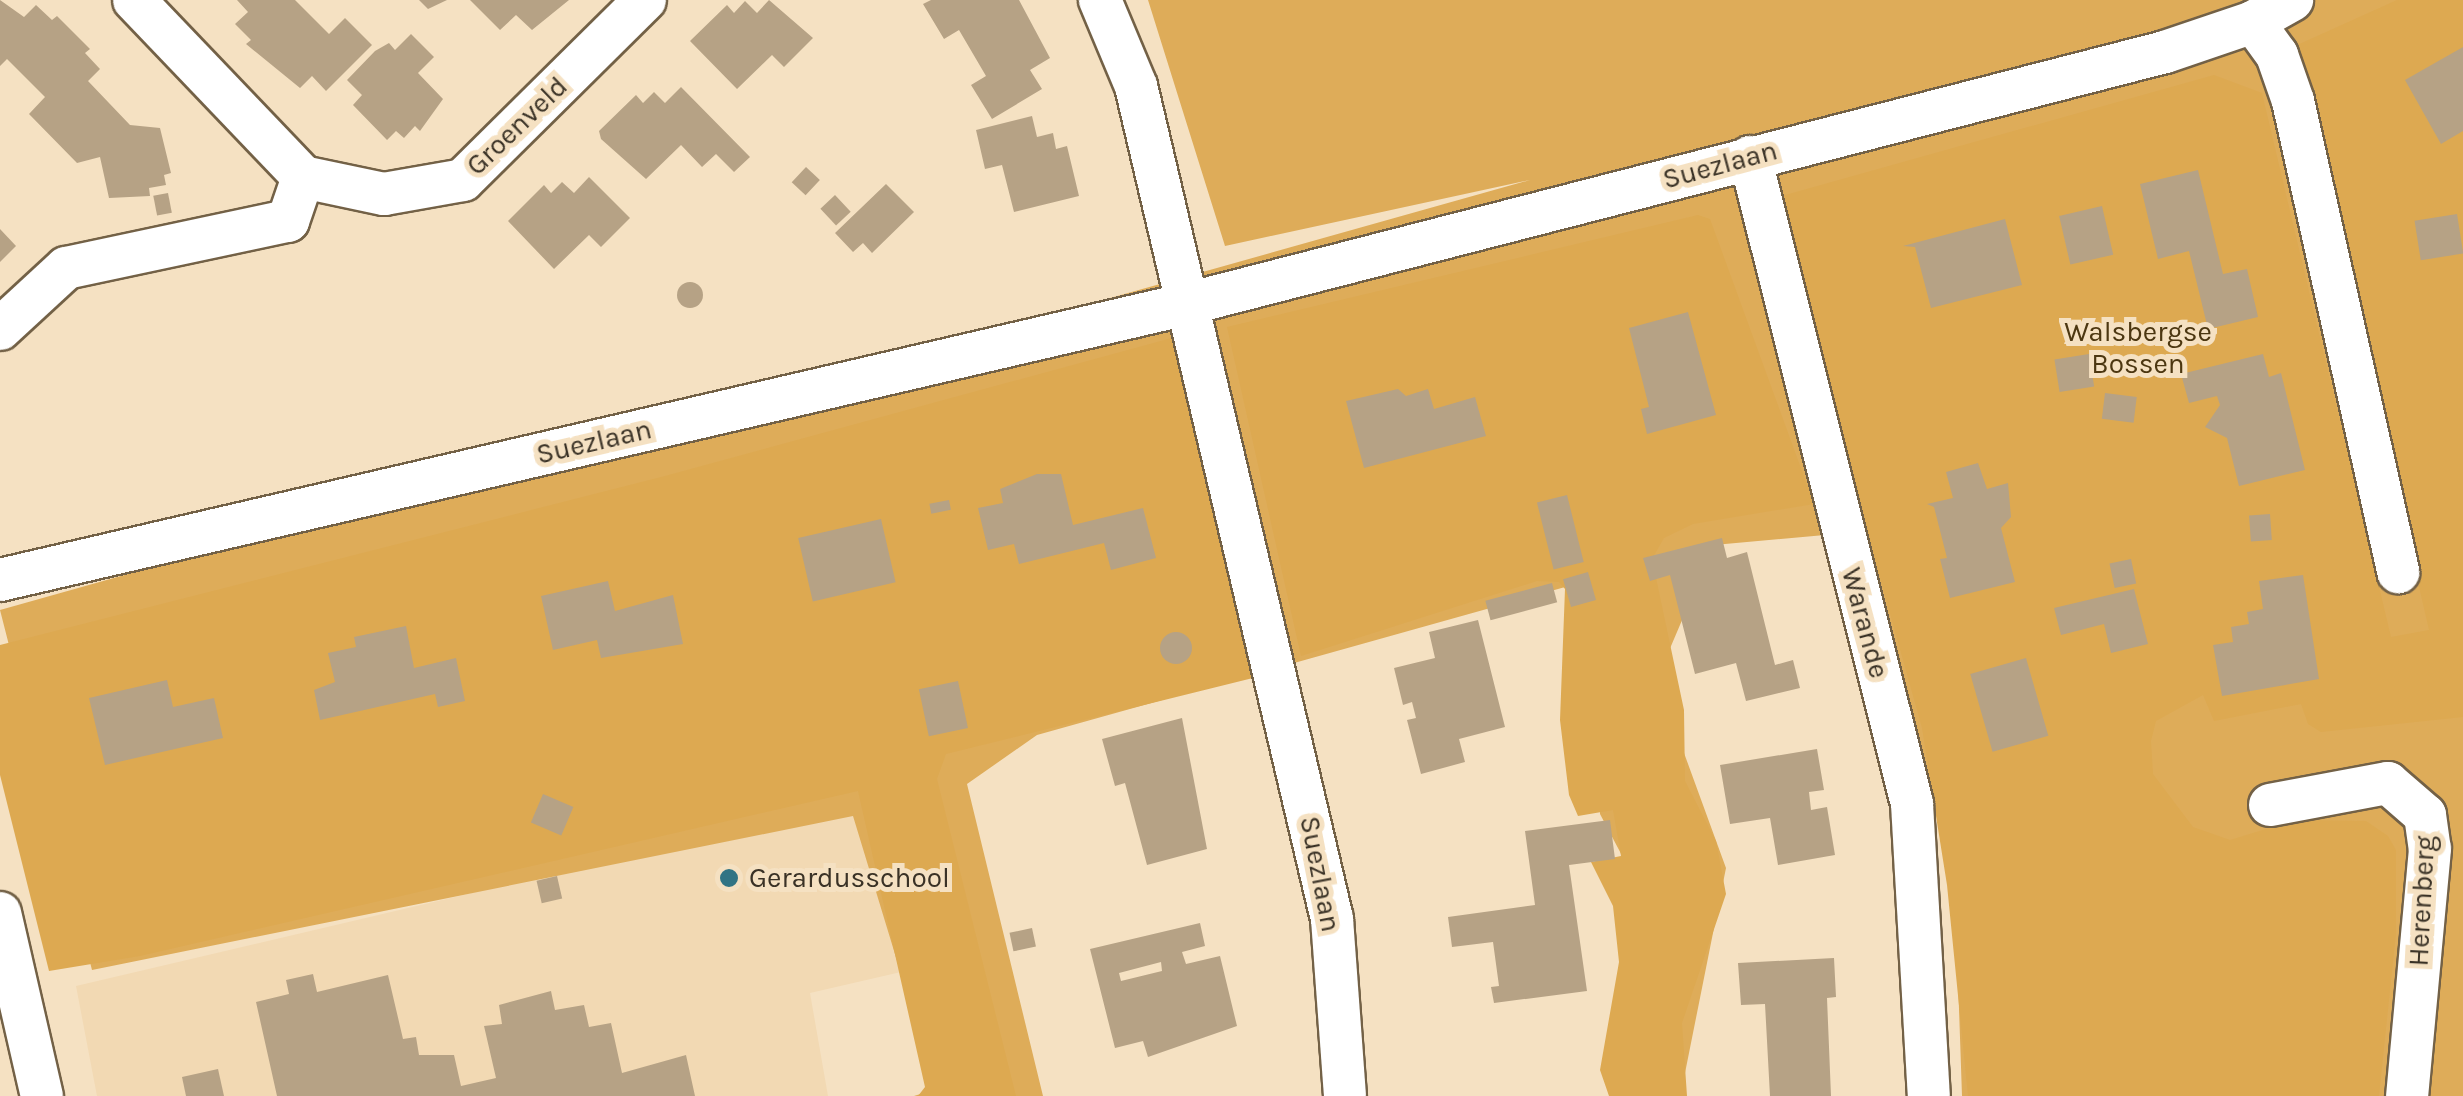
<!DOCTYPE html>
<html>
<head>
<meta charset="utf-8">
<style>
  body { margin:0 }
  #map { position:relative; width:2463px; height:1096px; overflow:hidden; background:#f5e1c2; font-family:Karla,sans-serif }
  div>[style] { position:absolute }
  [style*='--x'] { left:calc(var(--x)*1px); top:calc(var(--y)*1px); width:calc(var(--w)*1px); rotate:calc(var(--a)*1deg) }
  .built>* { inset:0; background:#f2d9b3 }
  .green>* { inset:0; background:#deac59 }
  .forest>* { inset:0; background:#dda951 }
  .building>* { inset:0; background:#b6a285; transform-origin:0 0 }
  .round { border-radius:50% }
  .roads { filter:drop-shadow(2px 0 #736146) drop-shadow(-2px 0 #736146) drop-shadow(0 2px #736146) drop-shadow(0 -2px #736146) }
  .street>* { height:42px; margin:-21px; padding:0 21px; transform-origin:21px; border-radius:21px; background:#fff }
  .dots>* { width:28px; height:28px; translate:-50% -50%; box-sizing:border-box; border:5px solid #f5e1c2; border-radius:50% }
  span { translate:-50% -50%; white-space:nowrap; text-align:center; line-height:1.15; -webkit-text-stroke:10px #f5e1c2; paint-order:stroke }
  .street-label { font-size:28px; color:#3a3226 }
  .park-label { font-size:28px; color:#4c3711 }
  .poi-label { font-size:28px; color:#3a3226 }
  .left { translate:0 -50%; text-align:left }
</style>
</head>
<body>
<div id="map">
  <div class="built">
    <i style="clip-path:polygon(902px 792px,940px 963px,810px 993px,828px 1096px,97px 1096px,76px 986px)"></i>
  </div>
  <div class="green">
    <i style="clip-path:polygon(1148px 0,2463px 0,2463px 1096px,1962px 1096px,1952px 805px,1916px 783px,1869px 531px,1714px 545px,1657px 679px,1726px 868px,1682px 1088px,1655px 918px,1600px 814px,1601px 577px,1037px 735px,967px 784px,1043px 1096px,914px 1096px,936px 1089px,853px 816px,92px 970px,0 610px,1530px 180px,1225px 246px)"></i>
  </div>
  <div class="forest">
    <i style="clip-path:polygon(2397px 0,2463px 0,2463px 717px,2321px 732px,2308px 724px,2301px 704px,2214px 721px,2203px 695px,2156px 721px,2151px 741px,2153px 774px,2193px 827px,2230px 840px,2295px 820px,2366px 821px,2388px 836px,2396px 850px,2396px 933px,2379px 1096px,1968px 1096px,1947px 885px,1922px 728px,1774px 198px,2214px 75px,2262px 93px,2391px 637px,2429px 630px,2295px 46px)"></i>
    <i style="clip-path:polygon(1698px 215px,1710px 219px,1814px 504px,1693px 524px,1664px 538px,1652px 559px,1684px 710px,1685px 781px,1716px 841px,1726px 894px,1682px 1023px,1687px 1096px,1609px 1096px,1600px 1070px,1619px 962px,1613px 906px,1591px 862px,1621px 856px,1613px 810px,1578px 816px,1569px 795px,1560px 720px,1565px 589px,1559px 582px,1537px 581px,1301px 656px,1227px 327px)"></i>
    <i style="clip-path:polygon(1179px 336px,1261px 676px,946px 754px,937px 779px,1016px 1096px,918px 1096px,925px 1087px,858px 791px,140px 956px,49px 971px,0 775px,0 645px,665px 476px)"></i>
  </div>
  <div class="building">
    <i style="clip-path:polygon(0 0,24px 17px,36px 5px,52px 20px,57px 16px,90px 49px,85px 53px,100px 69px,88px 81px,130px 125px,160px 128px,171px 173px,164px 175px,166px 185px,149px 188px,150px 196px,109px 198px,100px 157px,77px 163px,29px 114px,45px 97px,7px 59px,0 66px)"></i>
    <i style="clip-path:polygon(237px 0,295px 0,329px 34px,345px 18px,372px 45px,326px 91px,312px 76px,300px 88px,246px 44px,251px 40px,235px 24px,248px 12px)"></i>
    <i style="clip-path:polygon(419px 0,447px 0,428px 9px)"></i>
    <i style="clip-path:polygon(470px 0,569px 0,532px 30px,516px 15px,500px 30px)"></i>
    <i style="clip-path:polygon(769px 0,813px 38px,784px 67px,772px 55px,737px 89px,690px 41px,727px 5px,734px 13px,745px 1px,757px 13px)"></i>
    <i style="clip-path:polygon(931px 0,1019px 0,1050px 58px,1030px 70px,1042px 89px,992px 119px,971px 85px,986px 76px,959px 30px,944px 39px,923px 4px)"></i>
    <i style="clip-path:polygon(411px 34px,434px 57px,418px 73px,443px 99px,420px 131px,415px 126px,404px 138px,396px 131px,387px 140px,353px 105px,362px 95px,347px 80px,375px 51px,389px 43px,395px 50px)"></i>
    <i style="clip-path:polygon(2463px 47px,2463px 131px,2441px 144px,2405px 80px)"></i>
    <i style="clip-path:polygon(681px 87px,750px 157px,734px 172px,716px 154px,702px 167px,681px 145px,646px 179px,601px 139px,599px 131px,636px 95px,643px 103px,654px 92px,665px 103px)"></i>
    <i style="clip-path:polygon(1032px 116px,1037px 137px,1053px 133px,1056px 149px,1067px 146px,1079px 196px,1014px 212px,1002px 165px,985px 169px,976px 130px)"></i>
    <i style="left:806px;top:167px;width:19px;height:21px;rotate:43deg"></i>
    <i style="clip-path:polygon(2198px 170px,2223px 274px,2247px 269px,2258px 317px,2208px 329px,2189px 251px,2158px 259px,2140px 184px)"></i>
    <i style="clip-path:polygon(589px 177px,630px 218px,601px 247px,589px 235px,554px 269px,508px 221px,544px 185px,551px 193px,562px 182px,574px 193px)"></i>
    <i style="clip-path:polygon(886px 184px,914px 212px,872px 253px,863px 243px,853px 252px,835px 233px)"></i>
    <i style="left:168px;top:193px;width:20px;height:15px;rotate:79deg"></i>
    <i style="left:835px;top:195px;width:23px;height:20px;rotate:47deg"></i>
    <i style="left:2102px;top:206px;width:50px;height:44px;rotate:77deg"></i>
    <i style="left:2457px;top:214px;width:40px;height:43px;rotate:81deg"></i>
    <i style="clip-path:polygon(2005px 219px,2022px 285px,1931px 308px,1915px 247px,1903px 246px)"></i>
    <i style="clip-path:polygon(0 229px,16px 246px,0 262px)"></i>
    <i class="round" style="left:677px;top:282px;width:26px;height:26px"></i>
    <i style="clip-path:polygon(1688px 312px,1716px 415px,1647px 434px,1641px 409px,1649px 407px,1629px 328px)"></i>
    <i style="left:2089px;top:354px;width:33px;height:35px;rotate:81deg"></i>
    <i style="clip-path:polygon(2263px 354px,2269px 377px,2281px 373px,2305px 470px,2239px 486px,2227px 438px,2205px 427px,2220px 405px,2217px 396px,2189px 403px,2181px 374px)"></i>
    <i style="clip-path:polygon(1398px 389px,1406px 396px,1428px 389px,1434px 409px,1475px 397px,1486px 436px,1364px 468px,1346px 401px)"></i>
    <i style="left:2105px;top:393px;width:32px;height:26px;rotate:7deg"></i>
    <i style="clip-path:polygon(1978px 463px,1987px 489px,2008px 483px,2011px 517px,2001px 528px,2015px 582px,1950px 598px,1940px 559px,1947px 558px,1934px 507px,1927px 504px,1953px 498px,1946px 472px)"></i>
    <i style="clip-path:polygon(1037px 474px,1061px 474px,1073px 525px,1143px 508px,1156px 558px,1111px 570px,1104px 543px,1019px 564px,1014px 544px,988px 550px,978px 508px,1003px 503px,1000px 489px)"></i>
    <i style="left:1567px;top:495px;width:69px;height:31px;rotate:76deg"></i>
    <i style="left:949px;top:500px;width:10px;height:20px;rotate:79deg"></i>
    <i style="left:2270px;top:514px;width:26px;height:21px;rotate:86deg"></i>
    <i style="left:881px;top:519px;width:65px;height:85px;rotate:77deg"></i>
    <i style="clip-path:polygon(1722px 538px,1727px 558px,1747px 552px,1775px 665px,1793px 660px,1800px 688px,1746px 701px,1736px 663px,1695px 674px,1670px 575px,1650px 581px,1643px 558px)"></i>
    <i style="left:2131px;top:559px;width:25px;height:22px;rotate:78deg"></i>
    <i style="left:1588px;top:572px;width:29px;height:26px;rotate:74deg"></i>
    <i style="clip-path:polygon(2303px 575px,2319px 679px,2222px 696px,2213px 645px,2233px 642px,2231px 627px,2249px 624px,2247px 612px,2263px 609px,2259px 581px)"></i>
    <i style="clip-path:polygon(608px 581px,615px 611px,673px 595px,683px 644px,601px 658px,597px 640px,553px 650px,541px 596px)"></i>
    <i style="left:1552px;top:583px;width:20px;height:69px;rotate:75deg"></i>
    <i style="clip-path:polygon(2134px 589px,2148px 644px,2111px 653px,2104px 624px,2061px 635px,2054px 608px)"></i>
    <i style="clip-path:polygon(1478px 620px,1505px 727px,1459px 739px,1465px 762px,1421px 774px,1407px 720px,1416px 718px,1412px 702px,1403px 705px,1394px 668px,1435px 658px,1429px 632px)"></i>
    <i style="clip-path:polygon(406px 626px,414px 668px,456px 658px,465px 701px,438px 707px,435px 694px,320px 720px,314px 690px,335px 682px,328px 653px,356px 647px,354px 637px)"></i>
    <i class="round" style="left:1160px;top:632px;width:32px;height:32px"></i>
    <i style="left:2026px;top:658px;width:81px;height:58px;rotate:74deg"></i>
    <i style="clip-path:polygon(167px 680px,173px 707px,214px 698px,223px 738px,105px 765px,89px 698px)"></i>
    <i style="left:958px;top:681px;width:48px;height:40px;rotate:78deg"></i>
    <i style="clip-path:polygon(1182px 718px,1207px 849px,1147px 865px,1125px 783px,1115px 786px,1102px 739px)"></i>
    <i style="clip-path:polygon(1817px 749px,1824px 790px,1809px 792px,1811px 810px,1827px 807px,1835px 855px,1778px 865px,1770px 818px,1730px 824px,1720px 765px)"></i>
    <i style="left:543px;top:794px;width:33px;height:31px;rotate:23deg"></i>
    <i style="clip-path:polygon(1610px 820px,1615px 859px,1569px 865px,1587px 991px,1494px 1003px,1491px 987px,1499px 986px,1493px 942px,1452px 947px,1448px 917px,1535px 905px,1525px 831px)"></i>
    <i style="left:557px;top:876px;width:23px;height:21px;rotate:77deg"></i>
    <i style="clip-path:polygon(evenodd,1200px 923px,1205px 946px,1182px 952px,1186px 964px,1220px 956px,1237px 1026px,1148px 1057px,1143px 1041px,1115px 1048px,1090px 949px,1200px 923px,1161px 962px,1162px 971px,1121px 981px,1119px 973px,1161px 962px)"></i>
    <i style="left:1032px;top:928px;width:19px;height:23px;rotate:78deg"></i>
    <i style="clip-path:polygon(1834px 958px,1836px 997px,1827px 998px,1831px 1096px,1770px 1096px,1765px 1004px,1741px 1005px,1738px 963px)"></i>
    <i style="clip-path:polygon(313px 974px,317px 992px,388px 975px,403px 1039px,416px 1037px,419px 1055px,454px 1055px,461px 1086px,496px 1078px,484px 1026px,502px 1024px,499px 1005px,551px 991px,555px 1010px,584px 1005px,589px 1027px,611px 1023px,622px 1073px,686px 1055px,695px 1096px,277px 1096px,256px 1002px,289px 994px,286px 980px)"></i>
    <i style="clip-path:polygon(218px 1069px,224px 1096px,186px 1096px,182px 1077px)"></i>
  </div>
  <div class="roads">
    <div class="street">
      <i style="--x:134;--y:0;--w:245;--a:46.3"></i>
      <i style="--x:303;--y:177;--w:83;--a:11.9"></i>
      <i style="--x:384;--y:194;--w:80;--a:-10"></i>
      <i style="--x:463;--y:180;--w:256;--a:-44.7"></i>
      <i style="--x:1100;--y:0;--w:93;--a:67.3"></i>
      <i style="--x:1136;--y:86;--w:856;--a:76.76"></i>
      <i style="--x:1332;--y:919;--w:177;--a:85.8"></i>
      <i style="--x:2253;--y:22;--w:41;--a:54"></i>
      <i style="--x:2277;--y:55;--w:49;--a:70.8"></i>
      <i style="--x:2293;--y:101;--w:483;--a:77.4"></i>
      <i style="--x:1750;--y:157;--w:667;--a:75.94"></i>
      <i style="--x:1912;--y:804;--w:292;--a:86.7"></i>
      <i style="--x:0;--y:329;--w:90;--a:-42.7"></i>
      <i style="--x:66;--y:268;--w:227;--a:-12"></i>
      <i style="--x:288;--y:221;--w:46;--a:-71.2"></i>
      <i style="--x:0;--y:580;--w:1219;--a:-13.09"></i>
      <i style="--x:1187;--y:304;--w:1010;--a:-14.45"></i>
      <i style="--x:2165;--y:52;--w:93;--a:-18.8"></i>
      <i style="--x:2253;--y:22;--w:45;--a:-29.4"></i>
      <i style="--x:2270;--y:805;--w:120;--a:-10.6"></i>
      <i style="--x:2388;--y:783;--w:49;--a:40.9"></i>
      <i style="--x:2425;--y:815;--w:34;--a:82"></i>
      <i style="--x:2430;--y:849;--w:248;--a:95.3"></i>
      <i style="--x:0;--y:913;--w:188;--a:77.1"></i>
    </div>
  </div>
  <div class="dots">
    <i style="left:729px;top:878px;background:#317484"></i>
  </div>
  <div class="street-label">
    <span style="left:517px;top:126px;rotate:-44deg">Groenveld</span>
    <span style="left:1720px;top:165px;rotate:-15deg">Suezlaan</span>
    <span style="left:594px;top:442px;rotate:-13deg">Suezlaan</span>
    <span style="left:1865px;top:623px;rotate:75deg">Warande</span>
    <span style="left:1320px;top:874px;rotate:79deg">Suezlaan</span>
    <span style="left:2422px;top:901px;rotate:-87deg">Herenberg</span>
  </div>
  <div class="park-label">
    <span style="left:2138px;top:348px">Walsbergse<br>Bossen</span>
  </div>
  <div class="poi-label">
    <span class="left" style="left:749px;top:878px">Gerardusschool</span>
  </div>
</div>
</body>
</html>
